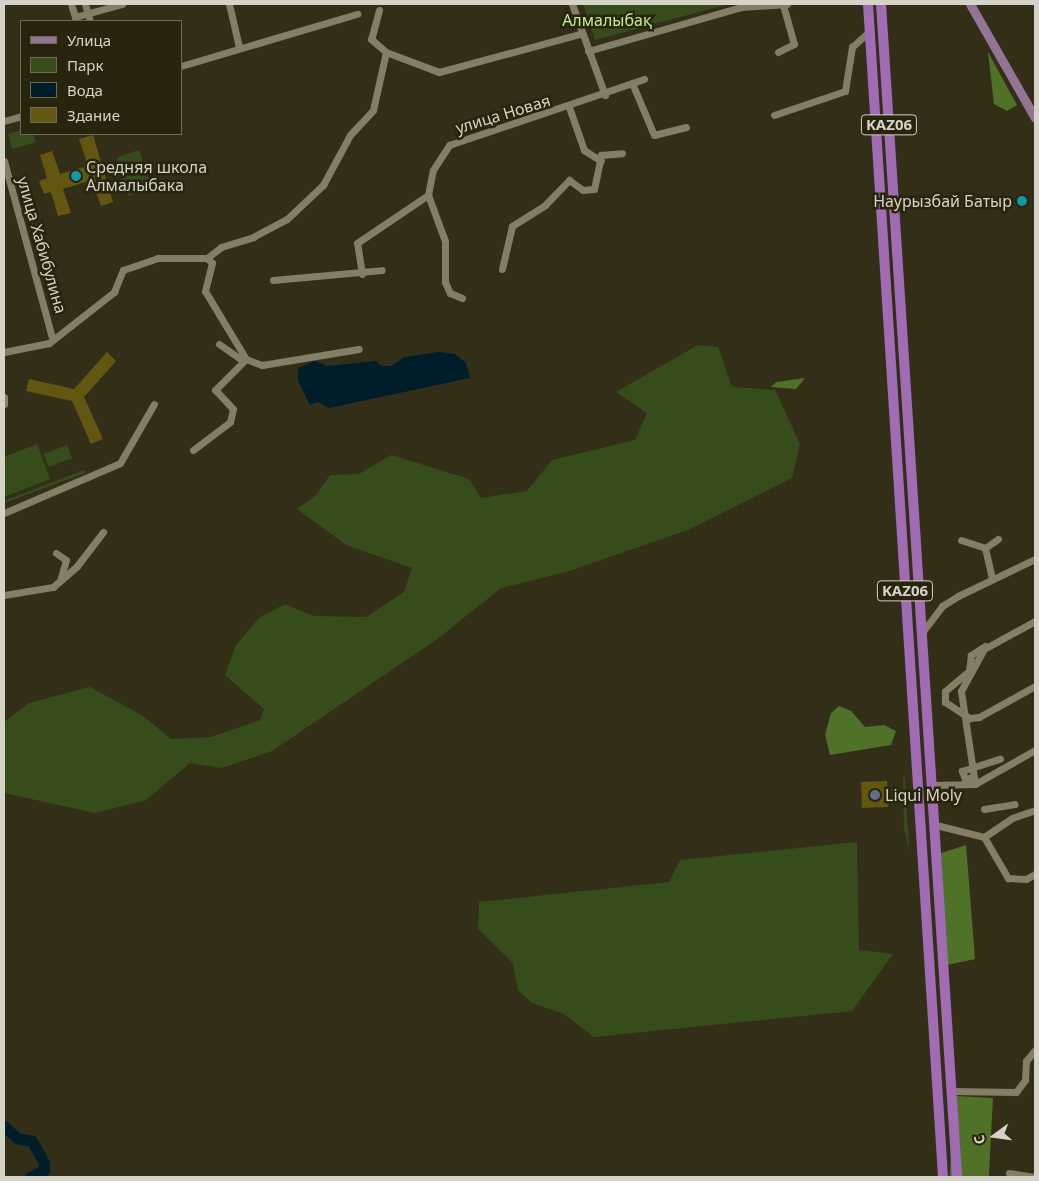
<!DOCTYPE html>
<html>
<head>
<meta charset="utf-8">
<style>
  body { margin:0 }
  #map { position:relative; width:1039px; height:1181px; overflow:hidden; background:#332e18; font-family:"Noto Sans",sans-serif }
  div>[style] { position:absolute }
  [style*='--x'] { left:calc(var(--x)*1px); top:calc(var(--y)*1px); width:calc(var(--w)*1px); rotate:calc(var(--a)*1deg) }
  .green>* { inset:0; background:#364d1b; transform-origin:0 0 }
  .forest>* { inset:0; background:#507128; transform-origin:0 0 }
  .water>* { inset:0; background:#001d2a }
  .river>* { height:11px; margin:-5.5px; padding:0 5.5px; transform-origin:5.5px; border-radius:5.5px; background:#001d2a }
  .building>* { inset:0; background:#635610; transform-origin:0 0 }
  .minor>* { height:7px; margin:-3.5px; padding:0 3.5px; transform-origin:3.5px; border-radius:3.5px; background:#837e65 }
  .major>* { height:9px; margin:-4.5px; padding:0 4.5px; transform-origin:4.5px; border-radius:4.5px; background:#947494 }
  .highway>* { height:10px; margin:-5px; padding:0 5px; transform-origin:5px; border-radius:5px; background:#a06db4 }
  .dots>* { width:14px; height:14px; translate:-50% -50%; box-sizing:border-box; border:2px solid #29240e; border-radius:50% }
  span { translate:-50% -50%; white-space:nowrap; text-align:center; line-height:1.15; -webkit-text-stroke:5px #29240e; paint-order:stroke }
  .shield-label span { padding:1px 4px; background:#29240e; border:1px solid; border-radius:4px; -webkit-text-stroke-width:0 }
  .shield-label { font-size:15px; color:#d5d3c5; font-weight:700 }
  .park-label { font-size:16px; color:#bff08c }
  .street-label { font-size:16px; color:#d5d3c5 }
  .poi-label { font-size:16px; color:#d5d3c5 }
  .left { translate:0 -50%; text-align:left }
  .right { translate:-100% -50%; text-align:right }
  .frame { position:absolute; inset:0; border:5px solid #d5d3c5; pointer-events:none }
  .legend { position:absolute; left:20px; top:20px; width:162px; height:115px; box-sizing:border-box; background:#29240e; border:1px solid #6e6a57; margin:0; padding:6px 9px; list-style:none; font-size:15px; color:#d5d3c5 }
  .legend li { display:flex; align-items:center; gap:10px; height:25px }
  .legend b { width:25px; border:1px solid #6e6a57 }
  .north { position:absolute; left:969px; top:1111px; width:50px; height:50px; -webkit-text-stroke:4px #29240e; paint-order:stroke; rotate:256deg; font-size:14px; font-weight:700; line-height:20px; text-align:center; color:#d5d3c5 }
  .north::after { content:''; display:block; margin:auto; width:18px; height:22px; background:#d5d3c5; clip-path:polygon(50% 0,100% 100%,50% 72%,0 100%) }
</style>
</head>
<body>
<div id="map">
  <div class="green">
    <i style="clip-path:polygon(583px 4px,729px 4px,595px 40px)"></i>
    <i style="clip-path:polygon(21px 130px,33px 134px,36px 142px,12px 149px,8px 134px)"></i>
    <i style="left:139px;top:150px;width:40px;height:24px;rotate:72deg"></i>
    <i style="clip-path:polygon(698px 345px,718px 347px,732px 387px,775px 390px,800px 444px,792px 478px,688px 530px,566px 572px,501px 588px,436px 640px,272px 751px,222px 768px,190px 763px,146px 800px,95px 813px,4px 793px,4px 722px,29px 703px,90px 687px,143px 716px,171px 739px,211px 737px,260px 720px,264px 709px,225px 675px,236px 645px,260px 617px,285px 604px,313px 616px,366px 617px,404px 592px,412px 568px,346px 545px,297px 509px,316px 495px,330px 475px,359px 474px,391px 455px,469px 479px,481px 498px,527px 491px,552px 460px,635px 440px,647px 413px,616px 392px)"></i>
    <i style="clip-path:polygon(37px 444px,50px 479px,4px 497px,4px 457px)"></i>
    <i style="left:67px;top:445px;width:14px;height:25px;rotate:69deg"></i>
    <i style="clip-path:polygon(84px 470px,85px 473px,4px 503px,4px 501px)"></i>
    <i style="clip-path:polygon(903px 777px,905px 777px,909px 849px,904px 829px)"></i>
    <i style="clip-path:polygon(857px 842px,859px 950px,893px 954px,852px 1011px,594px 1037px,564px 1014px,532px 1003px,518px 990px,513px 963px,478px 929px,479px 902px,669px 882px,680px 860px)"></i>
  </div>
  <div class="forest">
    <i style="clip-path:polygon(988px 52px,1017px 105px,1007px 111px,994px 104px)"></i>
    <i style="clip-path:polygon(805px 378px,796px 389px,771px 387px,776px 382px)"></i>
    <i style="clip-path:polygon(839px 706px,851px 711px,865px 727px,884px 725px,896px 731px,891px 745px,830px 755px,825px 735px,831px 713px)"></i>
    <i style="clip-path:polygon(966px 845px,975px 959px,947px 965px,941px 853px)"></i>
    <i style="left:954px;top:1096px;width:39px;height:81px;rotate:3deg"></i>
  </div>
  <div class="water">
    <i style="clip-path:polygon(438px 352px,455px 354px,466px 363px,470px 378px,329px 408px,318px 402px,310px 405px,298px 381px,298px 368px,315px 361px,327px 366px,376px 361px,381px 366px,391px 366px,404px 357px)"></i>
  </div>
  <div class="river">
    <i style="--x:4;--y:1126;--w:18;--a:43"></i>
    <i style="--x:17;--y:1138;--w:15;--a:11"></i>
    <i style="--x:32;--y:1141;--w:25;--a:61"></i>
    <i style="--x:44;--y:1163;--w:7;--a:90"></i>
    <i style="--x:44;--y:1170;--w:16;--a:153"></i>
  </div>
  <div class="building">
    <i style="clip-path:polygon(93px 135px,113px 202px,101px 206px,92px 180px,63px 189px,71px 213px,58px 216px,51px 192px,44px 194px,39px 181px,47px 178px,40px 155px,52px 151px,60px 174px,88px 166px,79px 139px)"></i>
    <i style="clip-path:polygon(107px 352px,116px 361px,84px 397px,103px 439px,91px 444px,72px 401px,26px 391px,29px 379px,74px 389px)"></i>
    <i style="left:887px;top:781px;width:26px;height:26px;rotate:88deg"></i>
  </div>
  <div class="minor">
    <i style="--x:71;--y:4;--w:17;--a:73"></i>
    <i style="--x:85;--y:4;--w:18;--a:74"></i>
    <i style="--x:229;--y:4;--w:44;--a:76.9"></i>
    <i style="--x:572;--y:4;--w:97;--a:70.1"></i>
    <i style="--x:379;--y:10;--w:30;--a:105"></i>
    <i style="--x:371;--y:39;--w:20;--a:41"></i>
    <i style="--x:75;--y:17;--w:49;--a:-15.5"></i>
    <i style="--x:588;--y:51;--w:159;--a:-16"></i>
    <i style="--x:741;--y:7;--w:46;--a:-3.7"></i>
    <i style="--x:778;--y:52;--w:18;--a:-27"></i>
    <i style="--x:794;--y:44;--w:41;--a:-105.8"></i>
    <i style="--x:181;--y:66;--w:184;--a:-16.5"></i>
    <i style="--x:632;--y:83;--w:56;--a:67.1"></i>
    <i style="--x:654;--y:135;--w:33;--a:-14"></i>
    <i style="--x:569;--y:107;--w:46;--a:70.8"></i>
    <i style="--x:584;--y:150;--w:20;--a:33"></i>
    <i style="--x:774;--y:115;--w:75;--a:-18.7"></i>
    <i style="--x:845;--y:91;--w:45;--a:-81"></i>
    <i style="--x:852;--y:47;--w:24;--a:-42"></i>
    <i style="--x:4;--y:121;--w:18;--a:-16"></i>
    <i style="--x:4;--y:161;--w:183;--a:74.8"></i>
    <i style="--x:428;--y:195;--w:49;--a:69.7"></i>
    <i style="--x:445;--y:241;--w:41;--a:90"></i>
    <i style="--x:445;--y:282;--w:12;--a:66"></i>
    <i style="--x:450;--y:293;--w:13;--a:23"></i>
    <i style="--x:502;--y:269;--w:44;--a:-76.9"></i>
    <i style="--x:512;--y:226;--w:39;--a:-32"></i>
    <i style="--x:545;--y:205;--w:35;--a:-46"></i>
    <i style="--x:569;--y:180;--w:17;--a:36"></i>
    <i style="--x:583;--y:190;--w:11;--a:-5"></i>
    <i style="--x:594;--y:189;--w:35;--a:-78"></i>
    <i style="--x:601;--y:155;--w:21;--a:-5"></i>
    <i style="--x:362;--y:274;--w:31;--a:-99"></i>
    <i style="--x:357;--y:243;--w:86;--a:-34.1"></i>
    <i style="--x:428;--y:195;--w:25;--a:-79"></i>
    <i style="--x:433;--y:170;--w:30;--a:-57"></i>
    <i style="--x:449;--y:145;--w:206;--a:-18.7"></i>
    <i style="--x:273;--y:280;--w:109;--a:-5.2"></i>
    <i style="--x:219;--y:344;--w:29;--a:35"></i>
    <i style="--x:4;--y:352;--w:46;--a:-11.3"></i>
    <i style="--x:49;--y:343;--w:83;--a:-38.1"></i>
    <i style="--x:114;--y:292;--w:24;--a:-68"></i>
    <i style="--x:123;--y:270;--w:37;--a:-19"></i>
    <i style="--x:158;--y:258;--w:49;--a:0"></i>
    <i style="--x:207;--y:258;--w:18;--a:-38"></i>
    <i style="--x:221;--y:247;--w:34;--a:-17"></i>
    <i style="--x:253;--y:237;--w:38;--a:-28"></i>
    <i style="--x:287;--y:219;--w:50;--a:-43.4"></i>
    <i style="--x:323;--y:185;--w:57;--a:-61.6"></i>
    <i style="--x:350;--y:135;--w:34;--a:-47"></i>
    <i style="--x:373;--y:110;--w:59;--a:-77.4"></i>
    <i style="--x:386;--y:52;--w:57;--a:20.7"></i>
    <i style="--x:439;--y:72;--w:146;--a:-15.1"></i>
    <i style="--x:246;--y:359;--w:17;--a:21"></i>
    <i style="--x:262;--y:365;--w:98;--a:-9.4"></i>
    <i style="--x:4;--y:397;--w:7;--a:90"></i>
    <i style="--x:193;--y:450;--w:46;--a:-37.1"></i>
    <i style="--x:230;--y:422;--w:13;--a:-77"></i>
    <i style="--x:233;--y:409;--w:26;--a:-133"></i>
    <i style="--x:215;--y:390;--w:44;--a:-45"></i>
    <i style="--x:246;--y:359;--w:79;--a:-121.1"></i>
    <i style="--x:205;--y:291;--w:29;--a:-76"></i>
    <i style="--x:212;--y:263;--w:7;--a:-135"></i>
    <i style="--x:4;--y:513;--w:126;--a:-23.3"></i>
    <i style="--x:120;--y:463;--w:68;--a:-60"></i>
    <i style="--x:961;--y:540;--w:25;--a:18"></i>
    <i style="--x:985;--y:548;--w:32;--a:77"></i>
    <i style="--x:985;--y:548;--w:16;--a:-35"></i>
    <i style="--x:56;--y:553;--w:12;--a:35"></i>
    <i style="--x:66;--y:560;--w:19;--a:106"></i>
    <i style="--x:4;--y:595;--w:50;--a:-9.3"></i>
    <i style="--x:53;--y:587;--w:32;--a:-41"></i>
    <i style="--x:77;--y:566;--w:43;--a:-52.6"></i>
    <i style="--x:921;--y:634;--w:35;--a:-53"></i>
    <i style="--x:942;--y:606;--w:19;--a:-32"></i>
    <i style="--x:958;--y:596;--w:85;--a:-25.7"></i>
    <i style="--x:985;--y:646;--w:17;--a:147"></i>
    <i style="--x:971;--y:655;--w:16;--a:97"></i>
    <i style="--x:969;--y:671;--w:31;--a:140"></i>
    <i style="--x:945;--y:691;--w:11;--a:90"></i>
    <i style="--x:945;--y:702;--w:30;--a:33"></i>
    <i style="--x:970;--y:718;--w:9;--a:-6"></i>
    <i style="--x:979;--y:717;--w:64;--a:-29"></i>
    <i style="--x:973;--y:777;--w:8;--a:166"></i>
    <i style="--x:965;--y:779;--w:9;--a:-111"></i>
    <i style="--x:962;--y:771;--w:40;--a:-18"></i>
    <i style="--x:975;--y:784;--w:94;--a:-98.6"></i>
    <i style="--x:961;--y:691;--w:48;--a:-61.3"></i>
    <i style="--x:984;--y:649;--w:58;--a:-28.8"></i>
    <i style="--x:932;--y:785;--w:43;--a:-1.3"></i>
    <i style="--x:975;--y:784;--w:69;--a:-29.5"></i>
    <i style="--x:984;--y:809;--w:31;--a:-9"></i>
    <i style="--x:936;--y:825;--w:49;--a:14"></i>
    <i style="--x:984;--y:837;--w:34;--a:-34"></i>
    <i style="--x:1012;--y:818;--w:24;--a:-19"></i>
    <i style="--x:984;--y:837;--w:48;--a:59.7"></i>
    <i style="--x:1008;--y:878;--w:18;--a:3"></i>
    <i style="--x:1026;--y:879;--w:10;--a:-29"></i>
    <i style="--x:951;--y:1091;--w:65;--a:0.9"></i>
    <i style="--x:1016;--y:1092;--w:15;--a:-53"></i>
    <i style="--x:1025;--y:1080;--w:19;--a:-87"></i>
    <i style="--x:1026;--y:1061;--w:14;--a:-51"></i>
    <i style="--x:1009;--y:1173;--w:26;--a:9"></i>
  </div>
  <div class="major">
    <i style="--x:970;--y:4;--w:131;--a:60.3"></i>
  </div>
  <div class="highway">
    <i style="--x:868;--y:4;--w:1175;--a:86.34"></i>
    <i style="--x:881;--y:4;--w:1175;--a:86.29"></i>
  </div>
  <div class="dots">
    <i style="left:76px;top:176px;background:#0f9aa8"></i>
    <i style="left:1022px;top:201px;background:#0f9aa8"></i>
    <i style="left:875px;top:795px;background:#5c6f8a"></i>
  </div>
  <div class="shield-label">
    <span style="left:889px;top:125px">KАZ06</span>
    <span style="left:905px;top:591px">KАZ06</span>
  </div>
  <div class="park-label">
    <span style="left:607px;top:20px">Алмалыбақ</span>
  </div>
  <div class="street-label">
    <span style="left:503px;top:114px;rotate:-17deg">улица Новая</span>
    <span style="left:42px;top:245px;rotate:74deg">улица Хабибулина</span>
  </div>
  <div class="poi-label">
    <span class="left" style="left:86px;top:176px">Средняя школа<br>Алмалыбака</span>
    <span class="right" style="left:1012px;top:201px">Наурызбай Батыр</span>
    <span class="left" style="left:885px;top:795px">Liqui Moly</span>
  </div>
  <div class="frame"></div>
  <ul class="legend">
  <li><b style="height:6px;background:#947494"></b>Улица</li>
  <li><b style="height:14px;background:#364d1b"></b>Парк</li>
  <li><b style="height:14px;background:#001d2a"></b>Вода</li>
  <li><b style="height:14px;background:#635610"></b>Здание</li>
  </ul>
  <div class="north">С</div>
</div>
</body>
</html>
